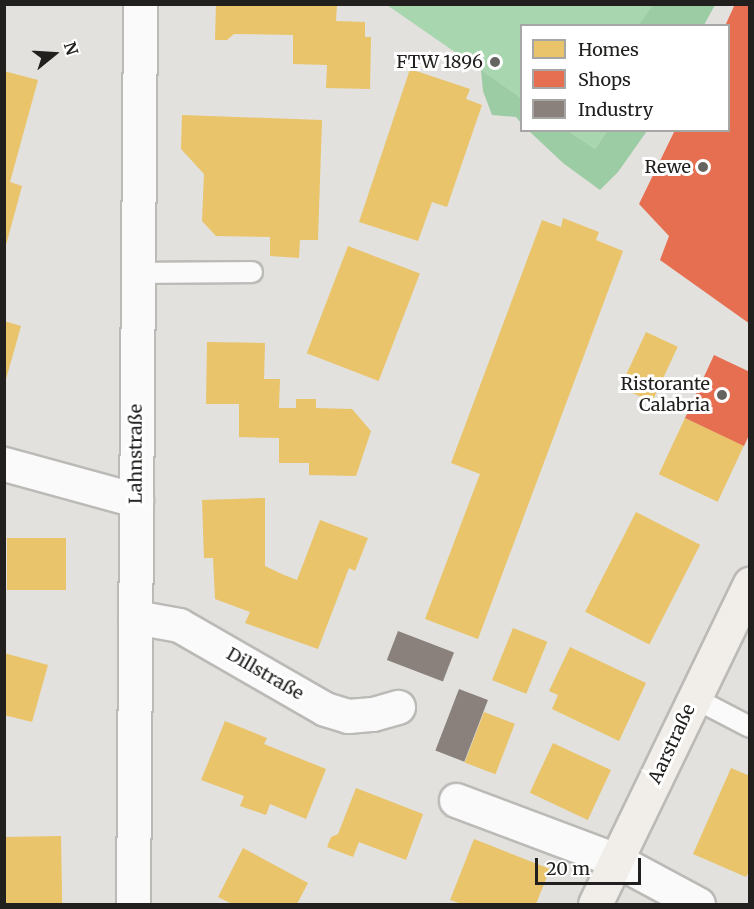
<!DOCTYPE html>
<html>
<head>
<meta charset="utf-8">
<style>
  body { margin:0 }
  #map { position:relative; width:754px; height:909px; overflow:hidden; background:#e2e1dd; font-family:Merriweather,serif }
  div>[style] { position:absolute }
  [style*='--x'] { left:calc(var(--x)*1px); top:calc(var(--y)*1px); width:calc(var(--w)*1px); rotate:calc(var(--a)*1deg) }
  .green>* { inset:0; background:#a8d7af }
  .forest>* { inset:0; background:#9ccca4 }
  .homes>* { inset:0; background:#e9c46a; transform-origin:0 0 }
  .shops>* { inset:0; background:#e76f51 }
  .industry>* { inset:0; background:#8a817c; transform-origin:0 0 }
  .roads { filter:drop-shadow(2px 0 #bbbab7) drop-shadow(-2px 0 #bbbab7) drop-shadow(0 2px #bbbab7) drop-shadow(0 -2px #bbbab7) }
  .service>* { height:20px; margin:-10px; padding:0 10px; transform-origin:10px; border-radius:10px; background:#fbfafa }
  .minor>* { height:33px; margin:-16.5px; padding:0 16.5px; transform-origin:16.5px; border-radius:16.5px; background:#fbfafa }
  .tertiary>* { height:33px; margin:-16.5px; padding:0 16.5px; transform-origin:16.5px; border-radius:16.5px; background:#fbfafa }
  .primary>* { height:33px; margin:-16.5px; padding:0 16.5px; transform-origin:16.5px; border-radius:16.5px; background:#f1ede8 }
  .dots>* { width:16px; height:16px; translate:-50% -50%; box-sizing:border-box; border:3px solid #fff; border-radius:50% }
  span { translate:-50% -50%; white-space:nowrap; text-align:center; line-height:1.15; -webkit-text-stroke:6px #fff; paint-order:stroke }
  .poi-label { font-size:18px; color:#21201e }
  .right { translate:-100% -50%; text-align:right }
  .street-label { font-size:18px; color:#21201e }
  .frame { position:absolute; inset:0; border:6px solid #21201e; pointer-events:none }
  .legend { position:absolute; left:520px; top:24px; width:210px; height:108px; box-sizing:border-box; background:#fff; border:2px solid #a6a6a5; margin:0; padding:8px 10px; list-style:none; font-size:18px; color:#21201e }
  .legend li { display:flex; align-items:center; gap:12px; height:30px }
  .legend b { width:30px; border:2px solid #a6a6a5 }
  .north { position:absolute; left:24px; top:24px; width:60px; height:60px; -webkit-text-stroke:4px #fff; paint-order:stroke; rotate:72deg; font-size:16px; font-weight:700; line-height:24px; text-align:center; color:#21201e }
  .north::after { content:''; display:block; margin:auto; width:21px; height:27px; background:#21201e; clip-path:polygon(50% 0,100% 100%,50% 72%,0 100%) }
  .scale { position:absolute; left:535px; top:858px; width:106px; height:27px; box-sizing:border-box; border:3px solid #21201e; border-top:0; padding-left:8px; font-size:18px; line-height:21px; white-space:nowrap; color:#21201e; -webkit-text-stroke:4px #fff; paint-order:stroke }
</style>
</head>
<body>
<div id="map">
  <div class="green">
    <i style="clip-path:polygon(387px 5px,686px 5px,673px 25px,522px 26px,521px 98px)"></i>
    <i style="clip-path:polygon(568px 131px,607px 131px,595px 149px)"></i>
  </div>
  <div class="forest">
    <i style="clip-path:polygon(653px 5px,653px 4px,715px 5px,704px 25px,639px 25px)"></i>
    <i style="clip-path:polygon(481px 70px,521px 98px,521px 123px,516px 117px,492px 115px,483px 91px)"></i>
    <i style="clip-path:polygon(529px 131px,568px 131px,595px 149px,607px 131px,647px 131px,618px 172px,600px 190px,563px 163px)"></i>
  </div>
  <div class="homes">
    <i style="clip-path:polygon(216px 4px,337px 5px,336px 21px,365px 22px,365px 37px,371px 37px,370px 89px,326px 88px,327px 65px,293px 64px,293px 35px,234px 34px,227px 40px,215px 40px)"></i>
    <i style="clip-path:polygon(410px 69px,470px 89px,466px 99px,482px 105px,447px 207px,432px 202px,418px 241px,359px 222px)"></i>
    <i style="clip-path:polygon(4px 71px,38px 80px,10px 182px,22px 186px,5px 249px)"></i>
    <i style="clip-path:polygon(182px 115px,322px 120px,318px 240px,300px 240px,299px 258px,270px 256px,270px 237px,216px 236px,202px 221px,204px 174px,181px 149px)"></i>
    <i style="clip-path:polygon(563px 218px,599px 232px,596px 240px,623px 251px,478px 639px,425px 619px,480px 474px,451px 463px,542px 220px,561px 227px)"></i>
    <i style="left:348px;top:246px;width:77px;height:115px;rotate:21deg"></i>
    <i style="clip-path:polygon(4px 321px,21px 326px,5px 383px,4px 383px)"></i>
    <i style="left:646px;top:332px;width:35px;height:61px;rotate:25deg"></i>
    <i style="clip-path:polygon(207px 342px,265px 343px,264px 379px,280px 379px,279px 408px,296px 408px,296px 399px,316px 399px,316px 408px,352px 409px,371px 431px,356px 476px,309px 475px,309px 463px,279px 463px,279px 438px,239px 437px,239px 404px,206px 404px)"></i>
    <i style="left:685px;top:418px;width:65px;height:62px;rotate:25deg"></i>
    <i style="clip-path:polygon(265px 498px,265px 566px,284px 575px,297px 580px,320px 520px,368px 538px,355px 571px,349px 568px,318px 649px,245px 623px,250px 612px,215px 599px,213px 558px,204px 558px,202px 500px)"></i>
    <i style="left:636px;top:512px;width:72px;height:112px;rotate:27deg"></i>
    <i style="left:7px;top:538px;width:59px;height:52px"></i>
    <i style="left:513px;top:628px;width:37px;height:56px;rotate:22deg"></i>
    <i style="clip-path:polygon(570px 647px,646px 683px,619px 741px,552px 709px,558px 695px,549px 691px)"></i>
    <i style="clip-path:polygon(4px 653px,48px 665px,32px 722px,4px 715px)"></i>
    <i style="left:484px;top:712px;width:33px;height:54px;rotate:21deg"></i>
    <i style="clip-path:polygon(225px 721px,267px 738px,264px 744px,326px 769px,306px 819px,270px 804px,266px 815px,240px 806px,244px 796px,201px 780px)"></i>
    <i style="left:553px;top:743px;width:64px;height:55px;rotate:25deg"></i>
    <i style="clip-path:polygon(731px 768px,750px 776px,750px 870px,746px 877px,693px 854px)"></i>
    <i style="clip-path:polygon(356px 788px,423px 814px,406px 860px,359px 842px,353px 857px,327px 847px,331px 837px,338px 834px)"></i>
    <i style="left:61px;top:836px;width:68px;height:57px;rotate:89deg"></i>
    <i style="clip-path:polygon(474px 839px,550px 869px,536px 904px,462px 904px,450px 900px)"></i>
    <i style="clip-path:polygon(243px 848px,308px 883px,297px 904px,232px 904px,218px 897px)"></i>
  </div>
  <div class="shops">
    <i style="clip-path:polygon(735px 4px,750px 4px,750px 324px,660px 260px,669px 236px,639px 204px,675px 130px,728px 130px,728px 26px,725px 26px)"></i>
    <i style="clip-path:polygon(714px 355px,750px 372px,750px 433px,744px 446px,685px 418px)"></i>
  </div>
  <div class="industry">
    <i style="left:398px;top:631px;width:60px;height:31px;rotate:21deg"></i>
    <i style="left:459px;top:689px;width:31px;height:66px;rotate:21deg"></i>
  </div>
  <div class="roads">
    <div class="service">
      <i style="--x:138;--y:273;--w:114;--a:-0.5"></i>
      <i style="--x:694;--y:698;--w:63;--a:27.4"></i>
    </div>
    <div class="minor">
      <i style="--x:4;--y:464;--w:137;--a:15.3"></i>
      <i style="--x:135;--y:617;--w:45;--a:10.3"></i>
      <i style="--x:179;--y:625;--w:168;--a:29.9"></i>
      <i style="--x:325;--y:709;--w:24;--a:17"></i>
      <i style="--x:348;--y:716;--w:25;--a:-5"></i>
      <i style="--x:373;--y:714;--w:26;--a:-16"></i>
      <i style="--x:456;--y:800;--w:171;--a:20.6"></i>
      <i style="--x:616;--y:860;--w:93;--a:28.2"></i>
    </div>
    <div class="tertiary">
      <i style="--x:133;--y:904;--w:900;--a:-89.55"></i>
    </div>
    <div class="primary">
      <i style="--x:595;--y:904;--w:356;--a:-64.2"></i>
    </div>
  </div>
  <div class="dots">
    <i style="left:495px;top:62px;background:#656461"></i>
    <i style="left:703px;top:167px;background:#656461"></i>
    <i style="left:722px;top:395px;background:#656461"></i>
  </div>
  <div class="poi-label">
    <span class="right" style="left:483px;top:62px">FTW 1896</span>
    <span class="right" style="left:691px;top:167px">Rewe</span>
    <span class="right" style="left:710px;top:395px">Ristorante<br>Calabria</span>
  </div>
  <div class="street-label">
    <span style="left:136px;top:454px;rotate:-90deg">Lahnstraße</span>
    <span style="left:265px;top:674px;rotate:30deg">Dillstraße</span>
    <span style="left:672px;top:744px;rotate:-65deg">Aarstraße</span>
  </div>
  <div class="frame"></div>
  <ul class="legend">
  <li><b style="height:16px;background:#e9c46a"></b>Homes</li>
  <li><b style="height:16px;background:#e76f51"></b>Shops</li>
  <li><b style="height:16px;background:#8a817c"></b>Industry</li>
  </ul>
  <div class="north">N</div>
  <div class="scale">20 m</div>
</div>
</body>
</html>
